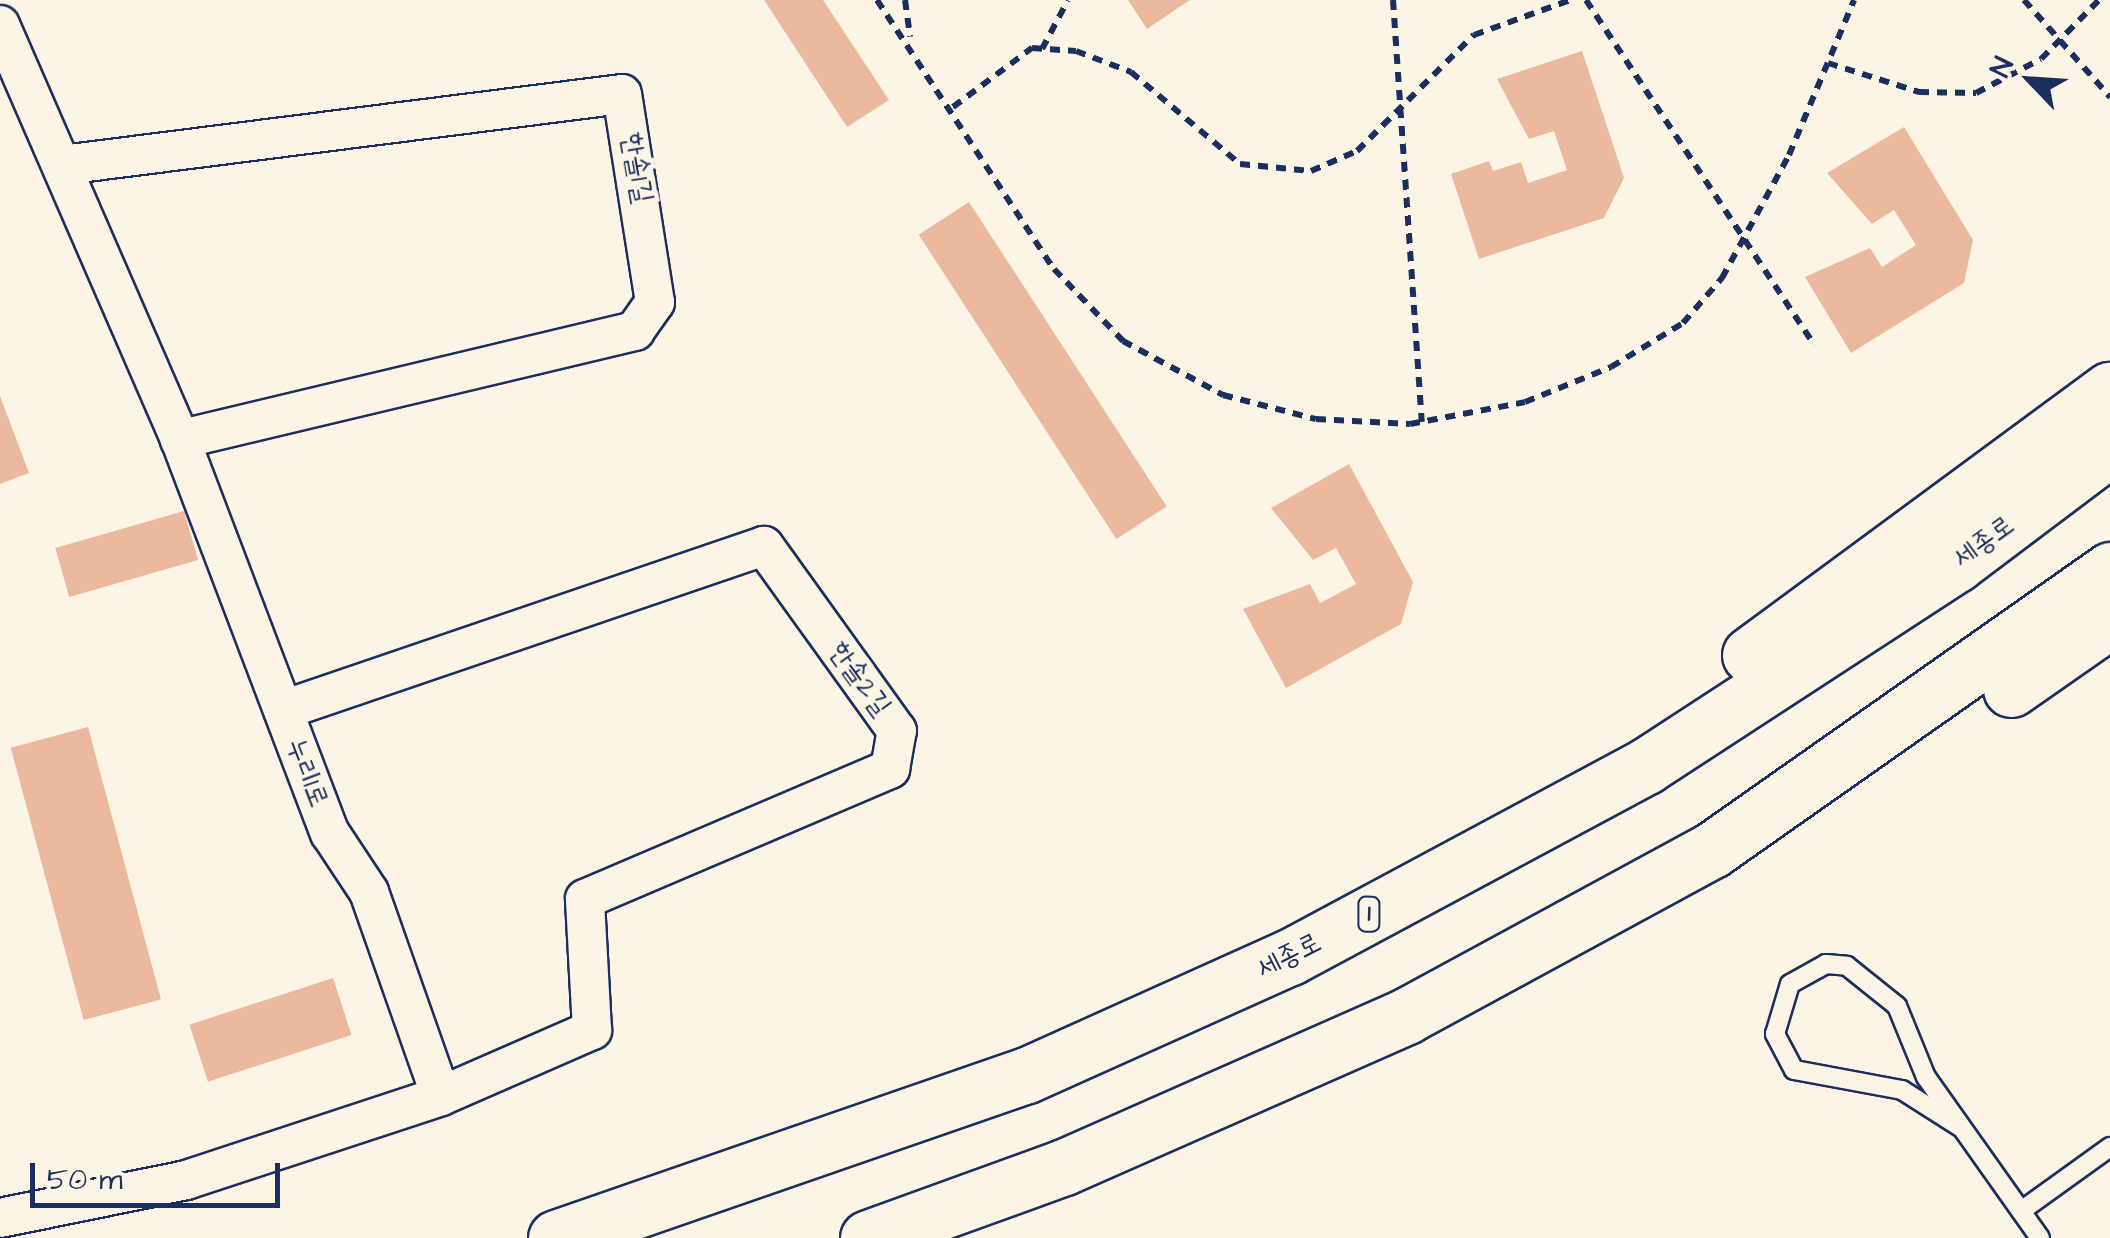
<!DOCTYPE html>
<html>
<head>
<meta charset="utf-8">
<style>
  body { margin:0 }
  #map { position:relative; width:2110px; height:1238px; overflow:hidden; background:#fcf5e5; font-family:"Architects Daughter","Poor Story",sans-serif }
  div>[style] { position:absolute }
  [style*='--x'] { left:calc(var(--x)*1px); top:calc(var(--y)*1px); width:calc(var(--w)*1px); rotate:calc(var(--a)*1deg) }
  .building>* { inset:0; background:#ecb89e; transform-origin:0 0 }
  .path>* { height:6px; margin-top:-3px; transform-origin:0; background:repeating-linear-gradient(90deg,#1b2f5e 0 10px,transparent 0 18px) }
  .roads { filter:drop-shadow(2px 0 #1b2f5e) drop-shadow(-2px 0 #1b2f5e) drop-shadow(0 2px #1b2f5e) drop-shadow(0 -2px #1b2f5e) }
  .service>* { height:18px; margin:-9px; padding:0 9px; transform-origin:9px; border-radius:9px; background:#fcf5e5 }
  .minor>* { height:38px; margin:-19px; padding:0 19px; transform-origin:19px; border-radius:19px; background:#fcf5e5 }
  .trunk>* { height:55px; margin:-27.5px; padding:0 27.5px; transform-origin:27.5px; border-radius:27.5px; background:#fcf5e5 }
  span { translate:-50% -50%; white-space:nowrap; text-align:center; line-height:1.15; -webkit-text-stroke:9px #fcf5e5; paint-order:stroke }
  .shield-label span { padding:2px 8px; background:#fcf5e5; border:2px solid; border-radius:8px; -webkit-text-stroke-width:0 }
  .shield-label { font-size:25px; color:#1b2f5e; font-weight:700 }
  .street-label { font-size:28px; color:#1b2f5e }
  .north { position:absolute; left:1980px; top:30px; width:100px; height:100px; -webkit-text-stroke:8px #fcf5e5; paint-order:stroke; rotate:295deg; font-size:28px; font-weight:700; line-height:40px; text-align:center; color:#1b2f5e }
  .north::after { content:''; display:block; margin:auto; width:35px; height:45px; background:#1b2f5e; clip-path:polygon(50% 0,100% 100%,50% 72%,0 100%) }
  .scale { position:absolute; left:30px; top:1163px; width:250px; height:45px; box-sizing:border-box; border:5px solid #1b2f5e; border-top:0; padding-left:12px; font-size:30px; line-height:35px; white-space:nowrap; color:#1b2f5e; -webkit-text-stroke:8px #fcf5e5; paint-order:stroke }
</style>
</head>
<body>
<div id="map">
  <div class="building">
    <i style="clip-path:polygon(764px 0,823px 0,889px 100px,847px 127px)"></i>
    <i style="clip-path:polygon(1128px 0,1190px 0,1147px 29px)"></i>
    <i style="clip-path:polygon(1582px 51px,1624px 178px,1604px 218px,1479px 259px,1451px 174px,1489px 161px,1493px 171px,1521px 162px,1528px 183px,1567px 170px,1554px 131px,1529px 139px,1497px 79px)"></i>
    <i style="clip-path:polygon(1904px 127px,1973px 240px,1964px 283px,1851px 353px,1805px 277px,1870px 248px,1882px 267px,1916px 245px,1894px 210px,1872px 224px,1827px 173px)"></i>
    <i style="left:969px;top:202px;width:363px;height:60px;rotate:57deg"></i>
    <i style="clip-path:polygon(0 396px,29px 473px,0 484px)"></i>
    <i style="clip-path:polygon(1349px 464px,1413px 582px,1401px 624px,1286px 688px,1243px 609px,1310px 584px,1320px 603px,1356px 584px,1336px 548px,1313px 560px,1271px 508px)"></i>
    <i style="left:184px;top:511px;width:51px;height:134px;rotate:74deg"></i>
    <i style="left:88px;top:727px;width:282px;height:80px;rotate:75deg"></i>
    <i style="left:333px;top:978px;width:60px;height:151px;rotate:72deg"></i>
  </div>
  <div class="path">
    <i style="--x:877;--y:0;--w:322;--a:56.7"></i>
    <i style="--x:1054;--y:269;--w:100;--a:46.2"></i>
    <i style="--x:1123;--y:341;--w:114;--a:28.4"></i>
    <i style="--x:1223;--y:395;--w:96;--a:14.5"></i>
    <i style="--x:1316;--y:419;--w:94;--a:3"></i>
    <i style="--x:1410;--y:424;--w:117;--a:-10.8"></i>
    <i style="--x:1525;--y:402;--w:93;--a:-22.1"></i>
    <i style="--x:1611;--y:367;--w:84;--a:-31.4"></i>
    <i style="--x:1683;--y:323;--w:60;--a:-49.1"></i>
    <i style="--x:1722;--y:278;--w:140;--a:-61.4"></i>
    <i style="--x:1789;--y:155;--w:168;--a:-67.2"></i>
    <i style="--x:905;--y:0;--w:37;--a:82"></i>
    <i style="--x:1393;--y:0;--w:423;--a:86.1"></i>
    <i style="--x:1586;--y:0;--w:414;--a:56.5"></i>
    <i style="--x:2024;--y:0;--w:130;--a:48.4"></i>
    <i style="--x:1042;--y:49;--w:55;--a:-62"></i>
    <i style="--x:1828;--y:63;--w:96;--a:17.7"></i>
    <i style="--x:1919;--y:92;--w:57;--a:1"></i>
    <i style="--x:1976;--y:93;--w:73;--a:-27.6"></i>
    <i style="--x:2041;--y:59;--w:83;--a:-45.5"></i>
    <i style="--x:953;--y:107;--w:99;--a:-36.8"></i>
    <i style="--x:1032;--y:48;--w:44;--a:3.9"></i>
    <i style="--x:1076;--y:51;--w:59;--a:20.9"></i>
    <i style="--x:1131;--y:72;--w:143;--a:40.2"></i>
    <i style="--x:1240;--y:164;--w:71;--a:5.6"></i>
    <i style="--x:1311;--y:171;--w:50;--a:-23.5"></i>
    <i style="--x:1357;--y:151;--w:165;--a:-44.8"></i>
    <i style="--x:1474;--y:35;--w:102;--a:-20"></i>
  </div>
  <div class="roads">
    <div class="service">
      <i style="--x:1960;--y:1127;--w:69;--a:-147.5"></i>
      <i style="--x:1902;--y:1090;--w:110;--a:-169.5"></i>
      <i style="--x:1794;--y:1070;--w:41;--a:-117.8"></i>
      <i style="--x:1775;--y:1034;--w:52;--a:-73.3"></i>
      <i style="--x:1790;--y:984;--w:41;--a:-29.1"></i>
      <i style="--x:1826;--y:964;--w:21;--a:5"></i>
      <i style="--x:1847;--y:966;--w:64;--a:38.7"></i>
      <i style="--x:1897;--y:1006;--w:77;--a:67.8"></i>
      <i style="--x:1926;--y:1077;--w:197;--a:54.7"></i>
      <i style="--x:2021;--y:1211;--w:110;--a:-35.7"></i>
    </div>
    <div class="minor">
      <i style="--x:0;--y:25;--w:451;--a:66.5"></i>
      <i style="--x:180;--y:439;--w:422;--a:69.2"></i>
      <i style="--x:330;--y:833;--w:71;--a:56.5"></i>
      <i style="--x:369;--y:892;--w:216;--a:70.6"></i>
      <i style="--x:63;--y:165;--w:563;--a:-7.24"></i>
      <i style="--x:622;--y:94;--w:211;--a:81"></i>
      <i style="--x:655;--y:302;--w:35;--a:125"></i>
      <i style="--x:635;--y:331;--w:468;--a:166.6"></i>
      <i style="--x:0;--y:1218;--w:190;--a:-11.5"></i>
      <i style="--x:186;--y:1180;--w:268;--a:-18.2"></i>
      <i style="--x:441;--y:1096;--w:165;--a:-23.6"></i>
      <i style="--x:592;--y:1030;--w:131;--a:-93.1"></i>
      <i style="--x:585;--y:899;--w:332;--a:-23.1"></i>
      <i style="--x:890;--y:769;--w:39;--a:-80"></i>
      <i style="--x:897;--y:731;--w:228;--a:-125.7"></i>
      <i style="--x:764;--y:546;--w:508;--a:161.17"></i>
    </div>
    <div class="trunk">
      <i style="--x:1750;--y:655;--w:447;--a:-36.4"></i>
      <i style="--x:2011;--y:689;--w:121;--a:-34.9"></i>
      <i style="--x:556;--y:1238;--w:498;--a:-19.1"></i>
      <i style="--x:1027;--y:1075;--w:288;--a:-24.2"></i>
      <i style="--x:1290;--y:957;--w:404;--a:-28.2"></i>
      <i style="--x:1646;--y:766;--w:370;--a:-33.1"></i>
      <i style="--x:1956;--y:564;--w:193;--a:-37"></i>
      <i style="--x:868;--y:1238;--w:208;--a:-19.9"></i>
      <i style="--x:1064;--y:1167;--w:374;--a:-23.8"></i>
      <i style="--x:1406;--y:1016;--w:348;--a:-28.5"></i>
      <i style="--x:1712;--y:850;--w:487;--a:-35.1"></i>
    </div>
  </div>
  <div class="shield-label">
    <span style="left:1369px;top:914px">1</span>
  </div>
  <div class="street-label">
    <span style="left:637px;top:168px;rotate:80deg">한솔1길</span>
    <span style="left:1984px;top:542px;rotate:-36deg">세종로</span>
    <span style="left:860px;top:679px;rotate:54deg">한솔2길</span>
    <span style="left:307px;top:773px;rotate:69deg">누리1로</span>
    <span style="left:1289px;top:956px;rotate:-27deg">세종로</span>
  </div>
  <div class="north">N</div>
  <div class="scale">50 m</div>
</div>
</body>
</html>
